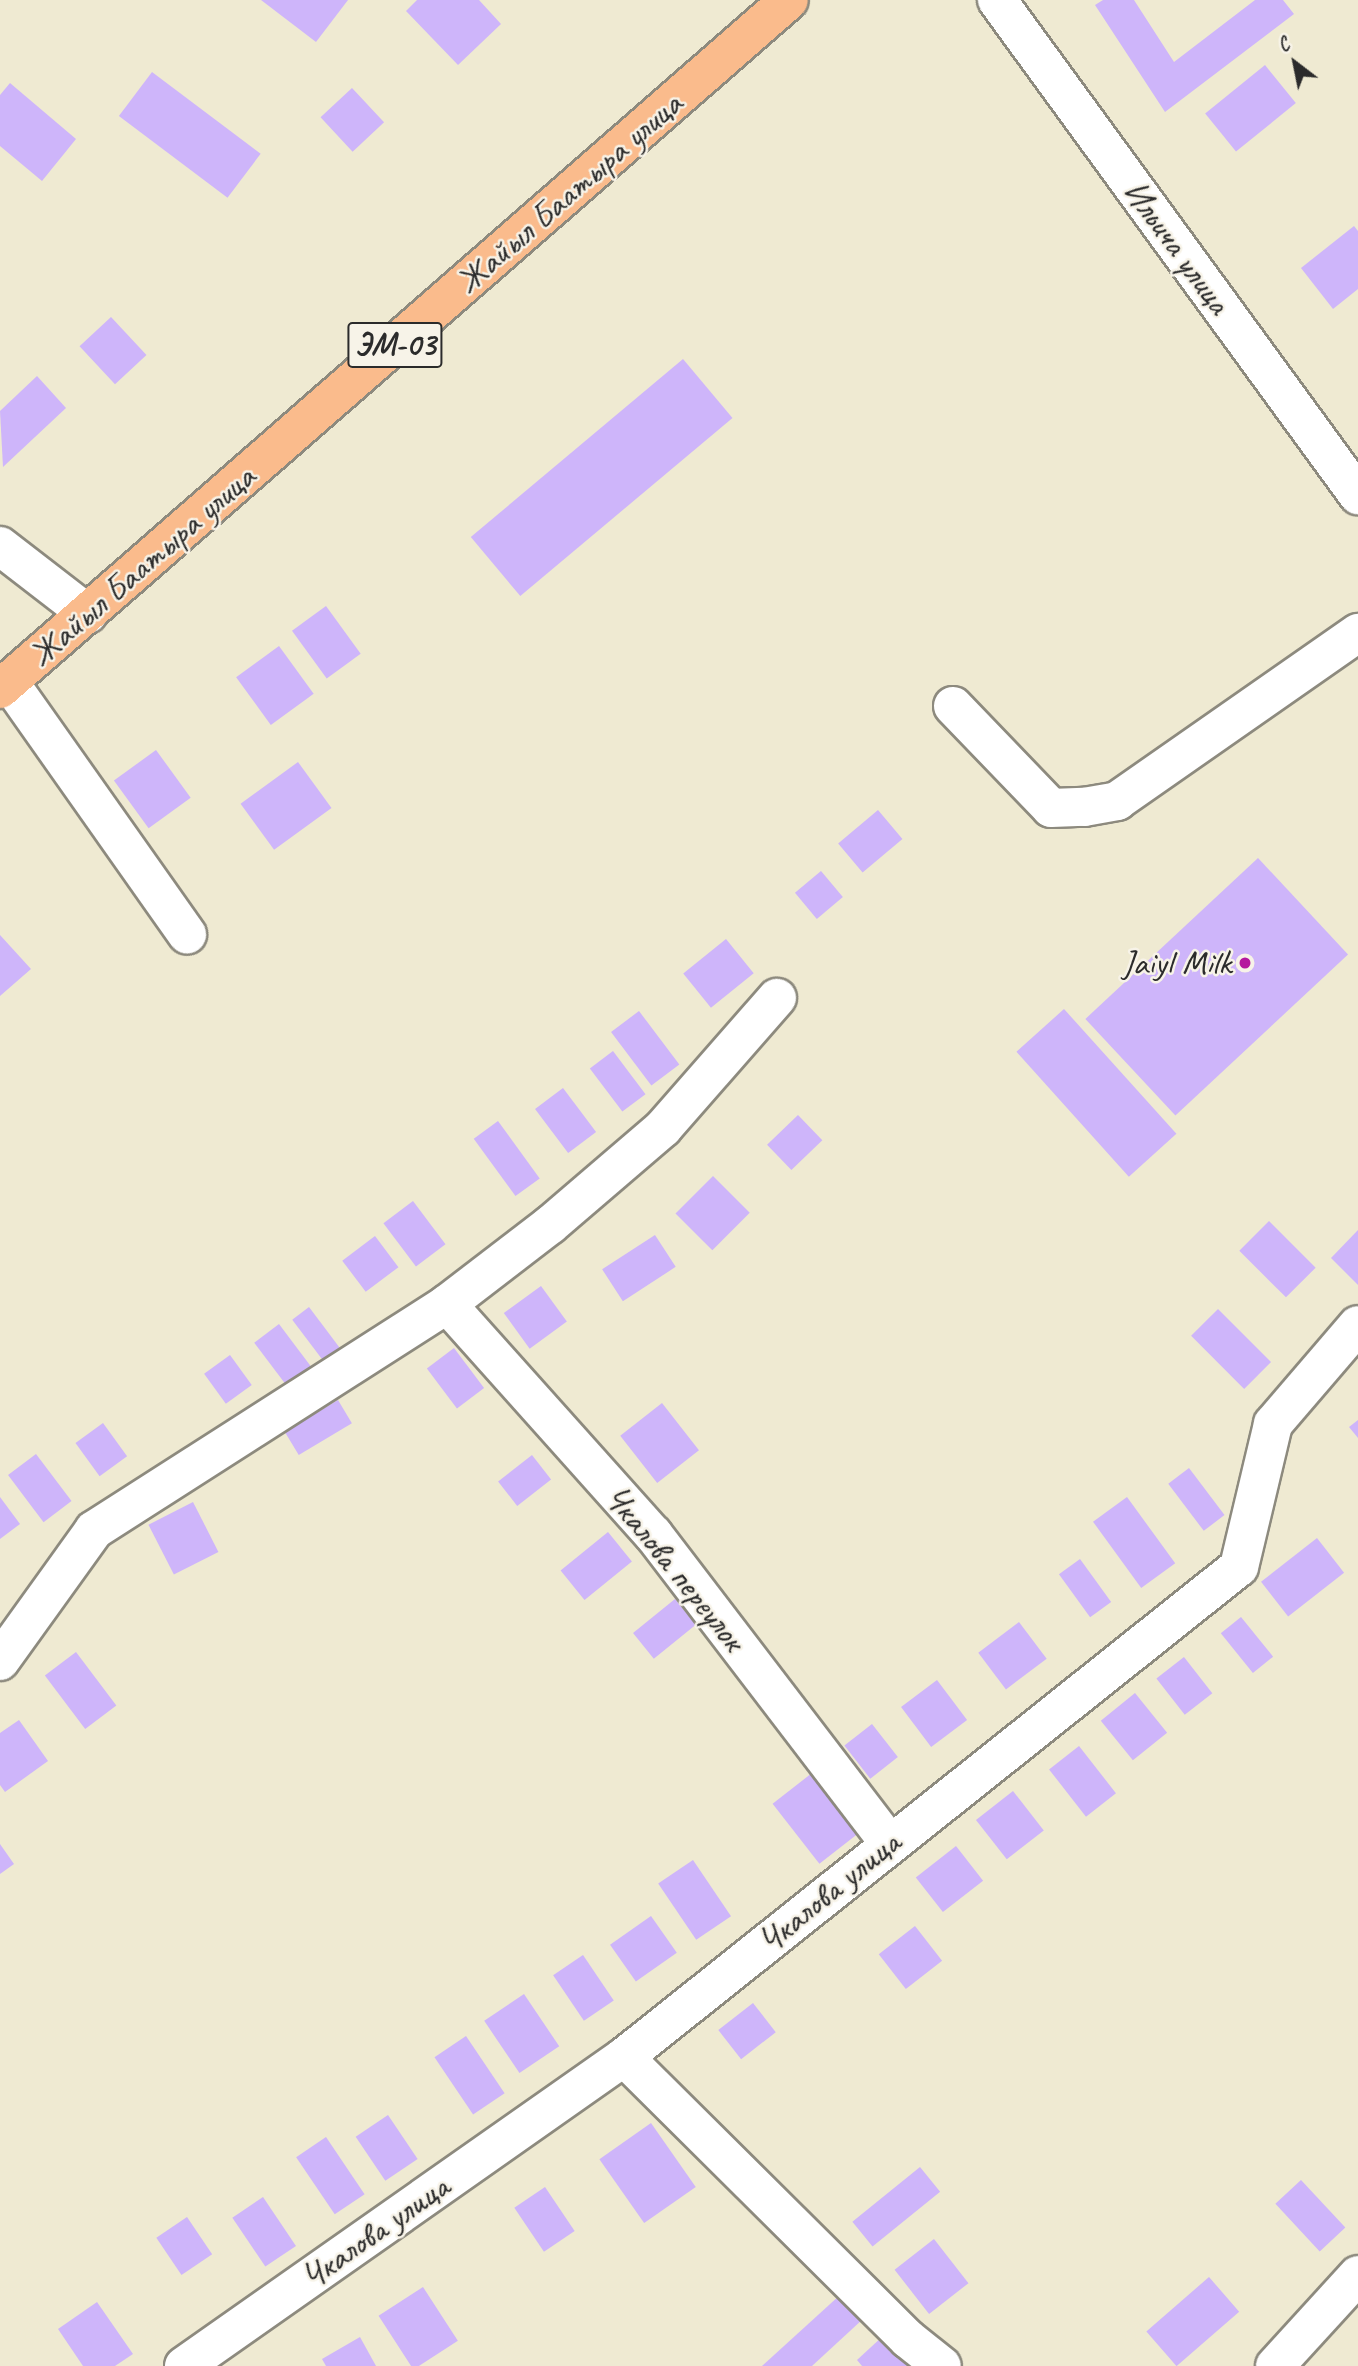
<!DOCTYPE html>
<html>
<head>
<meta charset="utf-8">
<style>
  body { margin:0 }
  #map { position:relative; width:1358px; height:2366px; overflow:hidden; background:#efead2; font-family:Caveat,sans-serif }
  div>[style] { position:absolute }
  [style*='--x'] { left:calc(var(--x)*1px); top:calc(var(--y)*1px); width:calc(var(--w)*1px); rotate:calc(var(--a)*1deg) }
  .building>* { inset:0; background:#ceb5fa; transform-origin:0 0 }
  .roads { filter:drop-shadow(2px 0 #8d8a7e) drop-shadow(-2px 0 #8d8a7e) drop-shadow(0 2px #8d8a7e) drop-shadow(0 -2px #8d8a7e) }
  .minor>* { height:38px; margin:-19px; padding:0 19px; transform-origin:19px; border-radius:19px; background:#fff }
  .highway>* { height:38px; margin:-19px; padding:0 19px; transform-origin:19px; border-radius:19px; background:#fabb8c }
  .dots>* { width:19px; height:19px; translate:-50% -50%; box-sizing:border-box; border:4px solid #f7f3e8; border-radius:50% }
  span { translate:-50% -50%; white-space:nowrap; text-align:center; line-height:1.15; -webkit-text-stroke:5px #f7f3e8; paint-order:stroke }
  .shield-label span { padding:2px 5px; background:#f7f3e8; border:2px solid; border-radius:5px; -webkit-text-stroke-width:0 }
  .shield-label { font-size:33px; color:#2b2b2b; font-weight:700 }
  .street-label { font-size:35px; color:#2b2b2b }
  .poi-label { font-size:35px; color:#2b2b2b }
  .right { translate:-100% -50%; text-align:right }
  .north { position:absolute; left:1260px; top:28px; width:70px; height:70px; -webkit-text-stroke:5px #f7f3e8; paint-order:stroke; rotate:328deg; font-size:19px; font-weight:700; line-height:28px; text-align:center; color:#2b2b2b }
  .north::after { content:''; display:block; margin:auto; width:24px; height:32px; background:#2b2b2b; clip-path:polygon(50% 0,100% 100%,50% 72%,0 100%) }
</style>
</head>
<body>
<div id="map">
  <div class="building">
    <i style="clip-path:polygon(261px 0,348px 0,316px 42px)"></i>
    <i style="clip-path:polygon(417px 0,479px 0,501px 24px,458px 65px,406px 11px)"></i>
    <i style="clip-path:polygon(1103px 0,1134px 0,1174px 62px,1255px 0,1283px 0,1294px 14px,1165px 112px,1095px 5px)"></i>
    <i style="left:1265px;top:65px;width:49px;height:77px;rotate:51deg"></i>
    <i style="left:152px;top:72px;width:136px;height:55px;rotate:37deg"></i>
    <i style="clip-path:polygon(10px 83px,76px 139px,42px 181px,0 146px,0 95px)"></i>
    <i style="left:352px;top:88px;width:47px;height:43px;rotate:47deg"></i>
    <i style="clip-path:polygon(1354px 226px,1358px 231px,1358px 289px,1333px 309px,1301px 268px)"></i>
    <i style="left:111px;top:317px;width:52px;height:43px;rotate:47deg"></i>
    <i style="left:683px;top:359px;width:77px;height:277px;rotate:50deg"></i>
    <i style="clip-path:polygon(37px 376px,66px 408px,3px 467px,0 411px)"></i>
    <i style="left:326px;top:606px;width:59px;height:42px;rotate:54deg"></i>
    <i style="left:279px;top:646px;width:59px;height:53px;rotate:54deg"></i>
    <i style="left:156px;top:750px;width:59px;height:52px;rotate:54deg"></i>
    <i style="left:298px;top:762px;width:57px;height:71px;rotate:54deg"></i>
    <i style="left:878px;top:810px;width:38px;height:52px;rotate:50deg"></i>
    <i style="left:1258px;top:858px;width:132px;height:236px;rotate:47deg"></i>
    <i style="left:821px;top:871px;width:34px;height:34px;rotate:50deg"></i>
    <i style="clip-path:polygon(0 935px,31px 969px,0 996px)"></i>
    <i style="left:726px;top:939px;width:44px;height:55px;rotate:51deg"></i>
    <i style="left:1064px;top:1009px;width:168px;height:64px;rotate:48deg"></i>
    <i style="left:639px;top:1011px;width:67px;height:35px;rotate:53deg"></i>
    <i style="left:613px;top:1051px;width:54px;height:29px;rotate:53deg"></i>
    <i style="left:563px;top:1088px;width:55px;height:35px;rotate:53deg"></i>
    <i style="left:798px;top:1115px;width:35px;height:43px;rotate:46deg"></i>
    <i style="left:498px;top:1121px;width:71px;height:30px;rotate:54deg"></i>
    <i style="left:713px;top:1176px;width:52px;height:53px;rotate:45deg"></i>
    <i style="left:413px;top:1201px;width:54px;height:37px;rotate:53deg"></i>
    <i style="left:1269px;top:1221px;width:66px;height:42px;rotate:45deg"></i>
    <i style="clip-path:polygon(1358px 1230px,1358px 1285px,1331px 1258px)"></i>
    <i style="left:655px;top:1235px;width:38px;height:63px;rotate:57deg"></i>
    <i style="left:375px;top:1236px;width:39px;height:41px;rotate:53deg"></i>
    <i style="left:541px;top:1286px;width:44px;height:46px;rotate:54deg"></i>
    <i style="left:309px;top:1307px;width:55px;height:21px;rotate:53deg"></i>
    <i style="left:1218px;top:1309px;width:75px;height:38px;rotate:45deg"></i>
    <i style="left:279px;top:1324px;width:54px;height:31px;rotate:53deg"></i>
    <i style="left:454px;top:1348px;width:50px;height:34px;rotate:53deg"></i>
    <i style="left:230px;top:1355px;width:37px;height:32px;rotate:54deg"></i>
    <i style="left:338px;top:1400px;width:27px;height:62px;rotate:59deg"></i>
    <i style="left:662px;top:1403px;width:60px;height:53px;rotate:52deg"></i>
    <i style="clip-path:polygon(1358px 1420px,1358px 1438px,1349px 1427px)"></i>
    <i style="left:103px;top:1423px;width:41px;height:34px;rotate:54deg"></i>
    <i style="left:36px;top:1454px;width:59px;height:35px;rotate:53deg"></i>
    <i style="left:532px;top:1455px;width:31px;height:43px;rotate:52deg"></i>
    <i style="left:1189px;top:1468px;width:59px;height:26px;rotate:53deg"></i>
    <i style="clip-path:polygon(0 1497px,20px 1524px,0 1539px)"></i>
    <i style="left:1127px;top:1497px;width:82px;height:42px;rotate:54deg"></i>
    <i style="left:193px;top:1502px;width:56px;height:50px;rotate:63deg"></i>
    <i style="left:608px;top:1532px;width:38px;height:61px;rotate:51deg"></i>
    <i style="left:1317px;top:1538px;width:44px;height:71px;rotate:52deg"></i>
    <i style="left:1080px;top:1559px;width:53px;height:26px;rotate:54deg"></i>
    <i style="left:675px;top:1599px;width:33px;height:54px;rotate:51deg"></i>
    <i style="left:1241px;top:1617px;width:51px;height:26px;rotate:51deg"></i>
    <i style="left:1019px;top:1622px;width:46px;height:51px;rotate:53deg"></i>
    <i style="left:76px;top:1652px;width:67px;height:39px;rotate:53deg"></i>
    <i style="left:1184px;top:1657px;width:46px;height:35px;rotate:52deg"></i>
    <i style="left:937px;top:1680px;width:50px;height:45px;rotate:53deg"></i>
    <i style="left:1135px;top:1693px;width:51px;height:44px;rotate:51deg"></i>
    <i style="clip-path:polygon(19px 1720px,48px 1761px,5px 1792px,0 1785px,0 1733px)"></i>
    <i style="left:872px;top:1724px;width:42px;height:35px;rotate:52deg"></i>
    <i style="left:1079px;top:1746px;width:60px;height:38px;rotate:52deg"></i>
    <i style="left:812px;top:1773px;width:76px;height:50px;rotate:52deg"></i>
    <i style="left:1013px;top:1791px;width:50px;height:47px;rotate:52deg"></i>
    <i style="clip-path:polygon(0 1844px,14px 1864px,0 1874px)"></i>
    <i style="left:956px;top:1846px;width:44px;height:51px;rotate:52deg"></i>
    <i style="left:693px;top:1860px;width:68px;height:42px;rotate:56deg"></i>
    <i style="left:651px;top:1916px;width:45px;height:50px;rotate:55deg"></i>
    <i style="left:915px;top:1926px;width:44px;height:46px;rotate:52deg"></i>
    <i style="left:583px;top:1955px;width:55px;height:36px;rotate:56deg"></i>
    <i style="left:524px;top:1994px;width:63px;height:48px;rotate:56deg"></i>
    <i style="left:753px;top:2003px;width:37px;height:44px;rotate:52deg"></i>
    <i style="left:466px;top:2036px;width:69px;height:38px;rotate:56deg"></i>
    <i style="left:388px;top:2115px;width:53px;height:39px;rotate:56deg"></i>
    <i style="left:651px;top:2123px;width:78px;height:63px;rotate:55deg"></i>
    <i style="left:326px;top:2137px;width:69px;height:36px;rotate:56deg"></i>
    <i style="left:920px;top:2167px;width:32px;height:87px;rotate:51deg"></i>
    <i style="left:1301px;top:2180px;width:65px;height:35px;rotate:47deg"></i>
    <i style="left:545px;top:2187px;width:53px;height:37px;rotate:56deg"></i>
    <i style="left:263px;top:2197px;width:59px;height:37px;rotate:56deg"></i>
    <i style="left:187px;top:2217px;width:45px;height:37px;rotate:56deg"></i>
    <i style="left:934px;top:2239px;width:56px;height:50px;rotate:52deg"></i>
    <i style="left:1209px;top:2277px;width:46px;height:83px;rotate:49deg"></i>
    <i style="left:423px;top:2287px;width:64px;height:53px;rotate:57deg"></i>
    <i style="clip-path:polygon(840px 2295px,863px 2319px,812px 2366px,762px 2366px)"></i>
    <i style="clip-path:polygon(97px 2302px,133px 2354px,115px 2366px,83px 2366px,58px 2329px)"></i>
    <i style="clip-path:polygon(883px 2336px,911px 2366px,862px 2366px,857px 2360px)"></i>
    <i style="clip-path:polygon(360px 2337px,376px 2366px,326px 2366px,322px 2359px)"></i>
  </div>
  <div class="roads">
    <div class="minor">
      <i style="--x:997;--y:0;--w:613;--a:53.9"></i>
      <i style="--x:0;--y:546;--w:111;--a:37.7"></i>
      <i style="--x:9;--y:682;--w:309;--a:54.8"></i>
      <i style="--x:953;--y:706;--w:141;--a:46.1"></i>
      <i style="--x:1051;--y:808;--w:33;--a:-2"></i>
      <i style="--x:1084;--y:807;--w:34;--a:-10"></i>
      <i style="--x:1117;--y:801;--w:294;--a:-34.9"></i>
      <i style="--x:447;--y:1304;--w:309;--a:48.2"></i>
      <i style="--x:653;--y:1534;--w:390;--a:52.6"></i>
      <i style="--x:0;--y:1661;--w:161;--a:-54.3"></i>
      <i style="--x:94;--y:1530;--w:419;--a:-32.6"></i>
      <i style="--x:447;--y:1304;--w:130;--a:-37.5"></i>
      <i style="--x:550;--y:1225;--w:149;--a:-40.6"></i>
      <i style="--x:663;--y:1128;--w:173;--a:-48.8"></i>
      <i style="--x:624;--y:2057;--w:400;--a:44.8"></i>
      <i style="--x:908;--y:2339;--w:43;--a:38.5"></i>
      <i style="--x:184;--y:2366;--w:538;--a:-35.08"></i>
      <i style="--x:624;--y:2057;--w:786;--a:-38.55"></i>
      <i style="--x:1239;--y:1567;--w:147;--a:-76.6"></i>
      <i style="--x:1273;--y:1424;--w:130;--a:-49.4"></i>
      <i style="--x:1275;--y:2366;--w:123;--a:-47.6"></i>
    </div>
    <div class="highway">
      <i style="--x:0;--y:689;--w:1047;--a:-41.13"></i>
    </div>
  </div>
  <div class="dots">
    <i style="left:1245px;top:963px;background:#b5179e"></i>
  </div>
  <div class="shield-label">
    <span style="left:395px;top:345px">ЭМ-03</span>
  </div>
  <div class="street-label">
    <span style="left:569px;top:193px;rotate:-41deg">Жайыл Баатыра улица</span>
    <span style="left:1177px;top:247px;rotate:54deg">Ильича улица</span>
    <span style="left:142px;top:566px;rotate:-41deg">Жайыл Баатыра улица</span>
    <span style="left:675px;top:1568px;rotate:51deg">Чкалова переулок</span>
    <span style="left:829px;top:1892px;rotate:-39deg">Чкалова улица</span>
    <span style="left:375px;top:2232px;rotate:-35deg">Чкалова улица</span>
  </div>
  <div class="poi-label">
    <span class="right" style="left:1231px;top:963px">Jaiyl Milk</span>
  </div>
  <div class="north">С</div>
</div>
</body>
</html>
